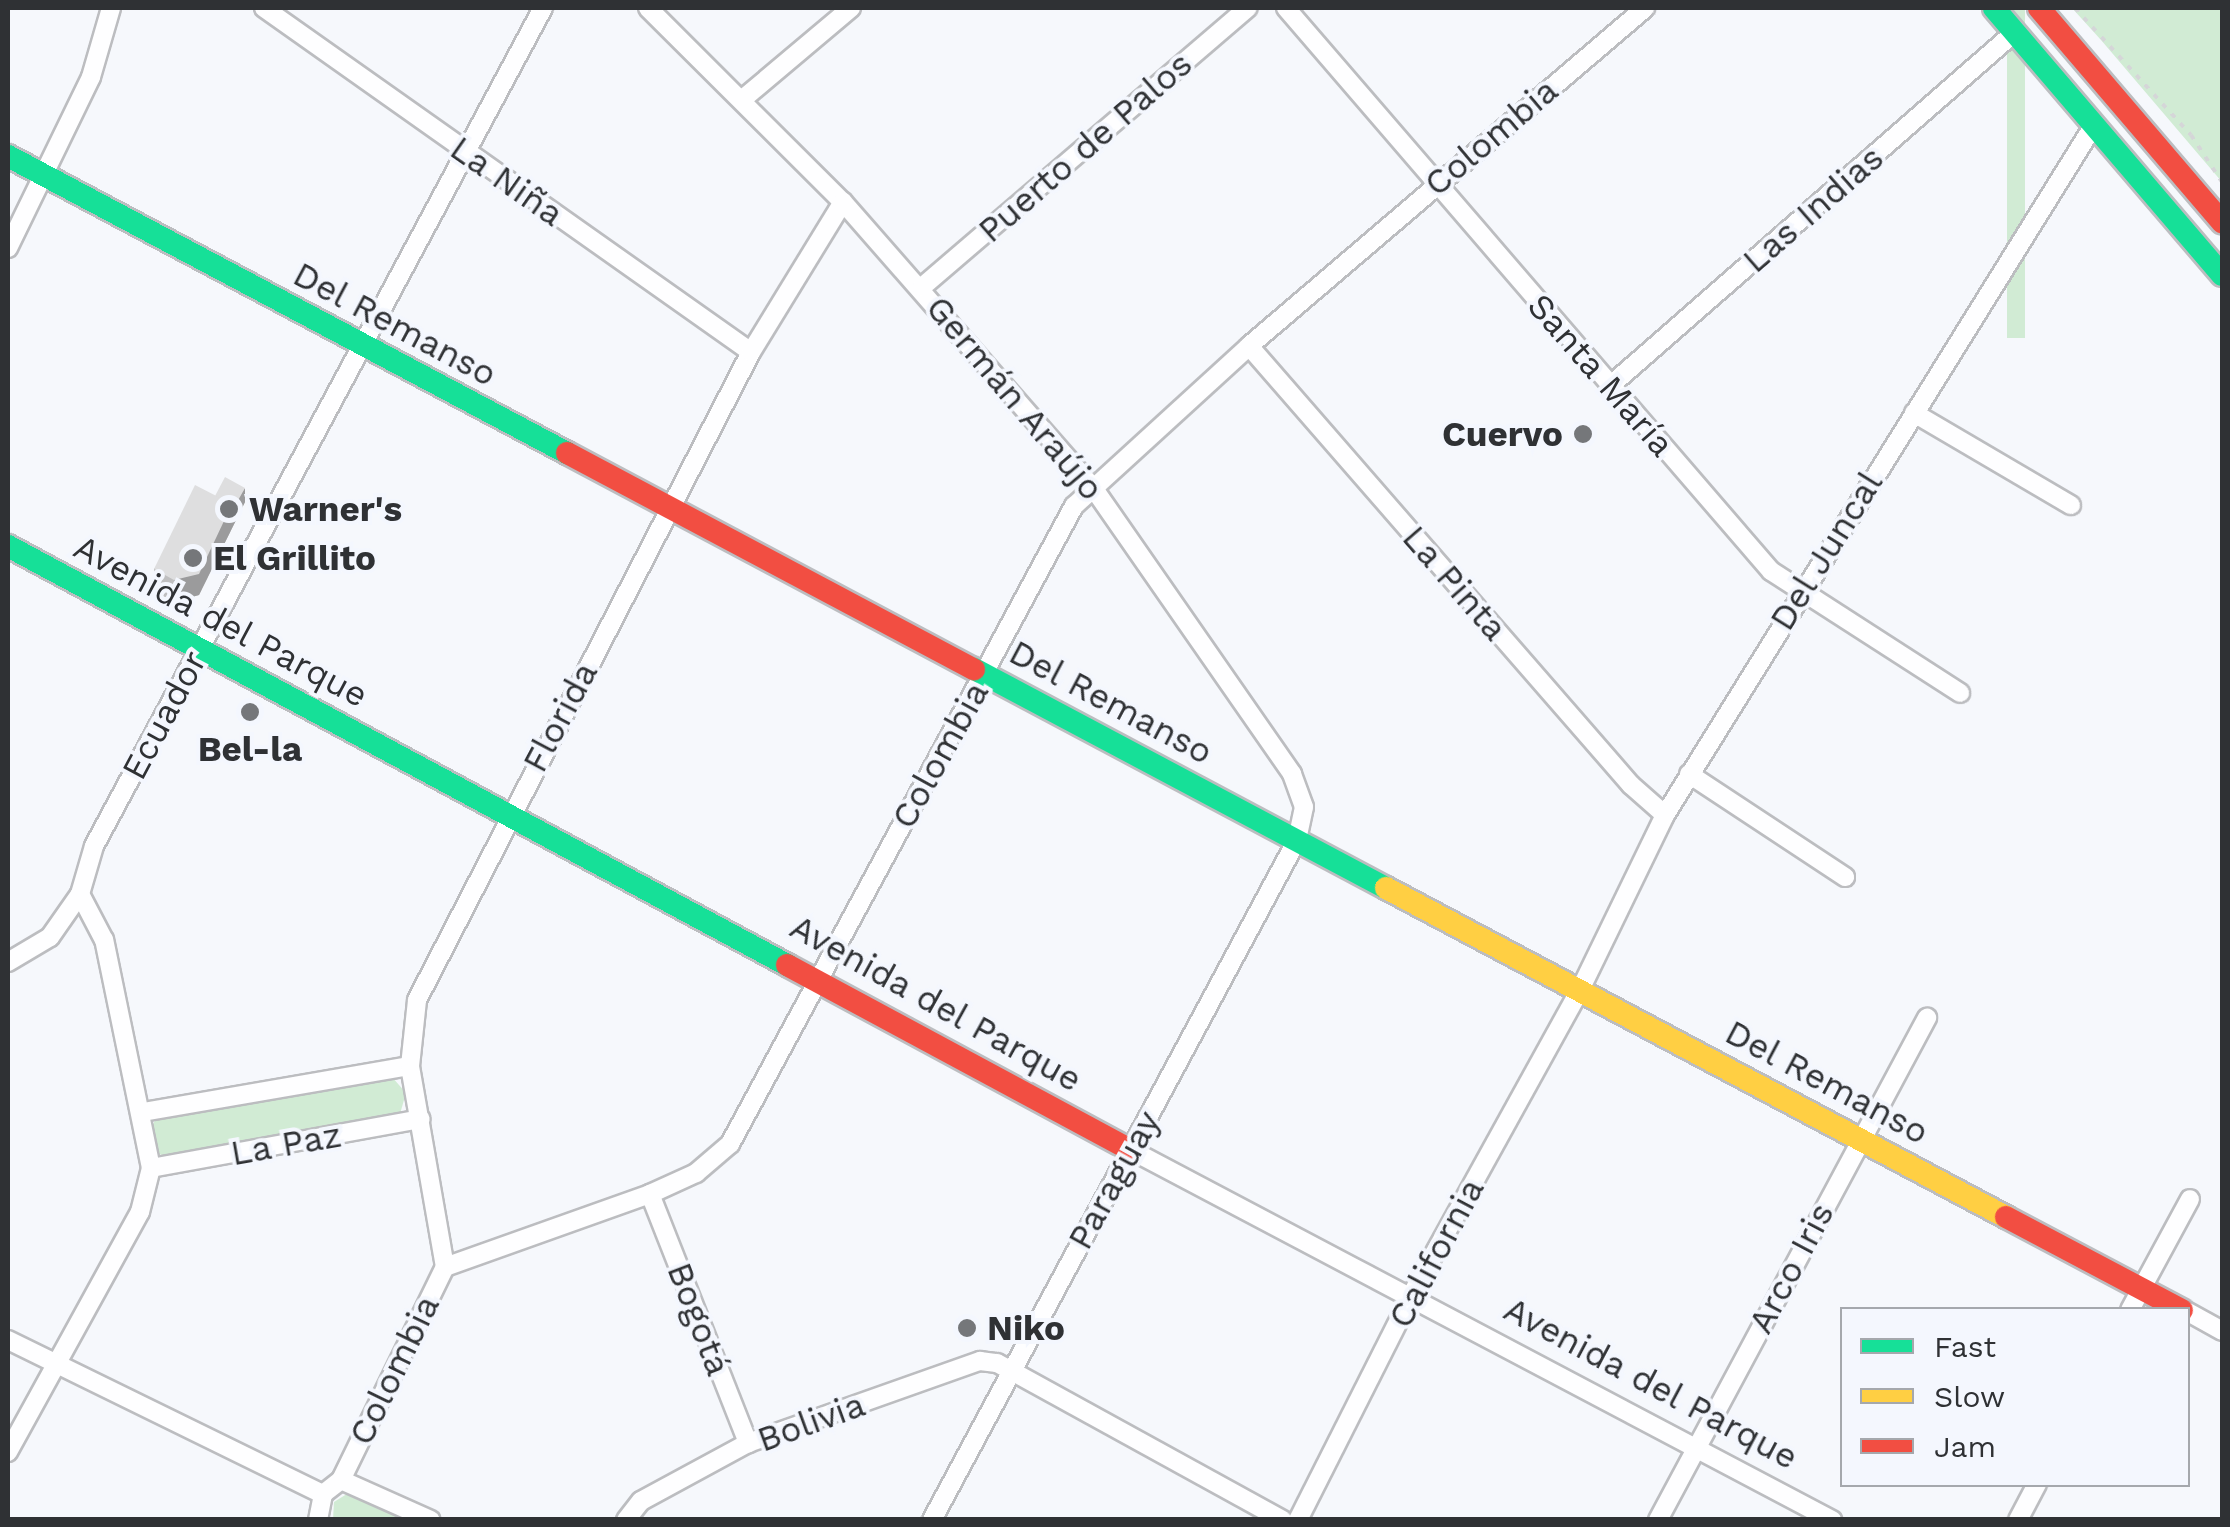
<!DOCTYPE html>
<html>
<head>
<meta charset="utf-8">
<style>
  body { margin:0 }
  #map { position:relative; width:2230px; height:1527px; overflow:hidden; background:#f6f8fc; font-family:"Work Sans",sans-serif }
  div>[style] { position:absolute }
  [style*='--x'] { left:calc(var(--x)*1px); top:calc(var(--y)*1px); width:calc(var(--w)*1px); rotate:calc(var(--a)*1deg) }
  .green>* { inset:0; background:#d1ebd4; transform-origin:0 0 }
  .path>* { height:4px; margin-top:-2px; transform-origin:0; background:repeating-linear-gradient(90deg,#d5d6d8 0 5px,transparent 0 13px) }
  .roads { filter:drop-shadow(2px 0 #bcbdc0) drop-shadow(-2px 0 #bcbdc0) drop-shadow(0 2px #bcbdc0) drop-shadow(0 -2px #bcbdc0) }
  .street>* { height:18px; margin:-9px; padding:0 9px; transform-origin:9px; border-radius:9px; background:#fefeff }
  .fast>* { height:22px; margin:-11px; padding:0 11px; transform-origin:11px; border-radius:11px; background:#16e098 }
  .slow>* { height:22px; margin:-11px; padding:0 11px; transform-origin:11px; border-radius:11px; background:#ffcf43 }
  .jam>* { height:22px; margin:-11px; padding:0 11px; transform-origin:11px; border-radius:11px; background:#f24e42 }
  .wall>* { inset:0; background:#bfbfc0 }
  .shaded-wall>* { inset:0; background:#9b9b9c }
  .building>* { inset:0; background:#dededf }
  .dots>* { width:28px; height:28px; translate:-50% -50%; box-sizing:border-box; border:5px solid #f4f7fe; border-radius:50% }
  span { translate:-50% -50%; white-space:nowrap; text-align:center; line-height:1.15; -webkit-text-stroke:8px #f4f7fe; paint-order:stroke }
  .street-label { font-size:35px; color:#2f3134 }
  .poi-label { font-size:35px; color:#2f3134; font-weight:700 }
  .right { translate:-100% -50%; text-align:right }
  .left { translate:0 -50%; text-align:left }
  .frame { position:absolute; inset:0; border:10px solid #2f3134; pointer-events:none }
  .legend { position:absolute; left:1840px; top:1307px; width:350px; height:180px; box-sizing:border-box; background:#f4f7fe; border:2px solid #a5a8ad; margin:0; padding:12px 18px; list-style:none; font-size:30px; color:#2f3134 }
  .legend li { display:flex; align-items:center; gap:20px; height:50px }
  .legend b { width:50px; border:2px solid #a5a8ad }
</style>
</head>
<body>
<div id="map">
  <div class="green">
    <i style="left:2007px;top:8px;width:18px;height:330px"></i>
    <i style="clip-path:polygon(2072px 8px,2222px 8px,2222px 182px,2101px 40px)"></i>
    <i style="clip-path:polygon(392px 1077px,406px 1093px,400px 1114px,165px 1157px,158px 1153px,152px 1126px,158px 1115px)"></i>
    <i style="clip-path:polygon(350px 1492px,408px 1519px,333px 1520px,334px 1502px)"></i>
  </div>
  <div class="path">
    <i style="--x:2075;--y:8;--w:172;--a:47.6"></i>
    <i style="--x:2191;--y:135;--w:56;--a:56.6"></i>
  </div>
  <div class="roads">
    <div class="street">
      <i style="--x:264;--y:8;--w:596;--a:35.24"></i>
      <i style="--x:648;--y:8;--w:275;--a:44.9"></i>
      <i style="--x:843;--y:202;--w:378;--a:48.8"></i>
      <i style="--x:1092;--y:486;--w:351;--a:55.2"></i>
      <i style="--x:1292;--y:774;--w:35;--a:70"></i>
      <i style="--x:1304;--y:807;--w:34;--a:102"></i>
      <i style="--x:1297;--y:840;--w:772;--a:118.23"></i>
      <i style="--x:1286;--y:8;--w:743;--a:49.26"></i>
      <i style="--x:1771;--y:571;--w:225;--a:32.8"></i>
      <i style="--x:744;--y:98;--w:140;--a:-40.1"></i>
      <i style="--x:8;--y:248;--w:190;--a:-64.1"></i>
      <i style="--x:91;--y:77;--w:72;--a:-73.8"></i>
      <i style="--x:922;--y:287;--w:429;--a:-40.6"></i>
      <i style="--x:1249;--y:346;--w:582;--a:48.97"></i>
      <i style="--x:1631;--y:785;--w:45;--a:41.4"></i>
      <i style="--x:1611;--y:385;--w:536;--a:-41.15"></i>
      <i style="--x:1914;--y:413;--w:182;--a:30.4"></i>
      <i style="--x:1689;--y:774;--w:187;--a:33.4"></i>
      <i style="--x:8;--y:962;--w:49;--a:-30.8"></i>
      <i style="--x:50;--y:937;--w:52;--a:-55.1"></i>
      <i style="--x:80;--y:894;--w:50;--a:-73.7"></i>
      <i style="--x:94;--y:846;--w:951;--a:-61.82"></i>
      <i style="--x:143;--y:1112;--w:271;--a:-9.8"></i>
      <i style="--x:1131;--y:1150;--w:793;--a:27.83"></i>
      <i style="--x:151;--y:1168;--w:274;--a:-10.3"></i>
      <i style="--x:650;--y:1194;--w:268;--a:68.5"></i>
      <i style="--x:445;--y:1267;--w:204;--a:-99.9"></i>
      <i style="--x:410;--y:1066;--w:66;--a:-83.9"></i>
      <i style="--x:417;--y:1000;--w:729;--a:-62.73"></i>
      <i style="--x:751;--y:352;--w:176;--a:-58.5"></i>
      <i style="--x:2130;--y:1310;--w:126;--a:-61.6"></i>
      <i style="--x:2188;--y:1312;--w:39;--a:29"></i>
      <i style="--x:8;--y:1340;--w:351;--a:26.1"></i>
      <i style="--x:8;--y:1452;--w:274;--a:-61.2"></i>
      <i style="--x:140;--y:1212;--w:45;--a:-76"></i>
      <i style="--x:151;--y:1168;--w:233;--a:-101.6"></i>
      <i style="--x:104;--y:940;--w:52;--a:-117.6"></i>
      <i style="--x:341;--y:1480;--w:98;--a:24"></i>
      <i style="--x:318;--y:1520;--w:26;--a:-79"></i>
      <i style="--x:323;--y:1494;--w:23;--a:-38"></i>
      <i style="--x:341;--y:1480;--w:237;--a:-64"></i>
      <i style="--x:445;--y:1267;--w:218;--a:-19.6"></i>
      <i style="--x:650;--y:1194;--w:51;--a:-24.5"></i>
      <i style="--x:696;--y:1173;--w:45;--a:-40.5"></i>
      <i style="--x:730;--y:1144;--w:725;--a:-61.67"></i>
      <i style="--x:1074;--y:506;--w:237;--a:-42.4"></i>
      <i style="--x:1249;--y:346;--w:521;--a:-40.48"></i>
      <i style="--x:626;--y:1520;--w:24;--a:-52"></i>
      <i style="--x:641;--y:1501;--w:122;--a:-28.5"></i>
      <i style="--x:748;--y:1443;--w:246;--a:-19.5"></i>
      <i style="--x:980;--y:1361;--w:17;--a:7"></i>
      <i style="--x:997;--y:1363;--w:326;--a:28.8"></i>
      <i style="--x:1298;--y:1520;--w:253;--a:-63.2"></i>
      <i style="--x:1412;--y:1294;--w:347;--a:-61.1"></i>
      <i style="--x:1580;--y:990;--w:195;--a:-64.1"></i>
      <i style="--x:1665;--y:815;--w:812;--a:-58.13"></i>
      <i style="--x:1658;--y:1520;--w:570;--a:-61.82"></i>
      <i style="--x:2018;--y:1520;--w:41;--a:-62.2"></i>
    </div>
    <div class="fast">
      <i style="--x:1994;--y:8;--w:351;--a:49.5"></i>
      <i style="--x:8;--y:156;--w:633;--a:27.98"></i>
      <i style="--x:8;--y:546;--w:885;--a:28.27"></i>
      <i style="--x:974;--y:669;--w:467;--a:28"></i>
    </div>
    <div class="slow">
      <i style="--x:1386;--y:888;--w:702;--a:27.95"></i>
    </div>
    <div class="jam">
      <i style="--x:2039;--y:8;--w:282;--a:49.5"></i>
      <i style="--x:567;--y:453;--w:461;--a:28"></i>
      <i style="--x:787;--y:965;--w:391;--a:28.3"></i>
      <i style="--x:2006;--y:1217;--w:199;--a:27.9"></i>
    </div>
  </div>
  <div class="wall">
    <i style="clip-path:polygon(215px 496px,245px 502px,199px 595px,174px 602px,154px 591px,154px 569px)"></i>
  </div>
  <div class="shaded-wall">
    <i style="clip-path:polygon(245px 488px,245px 502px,199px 595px,174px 602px,174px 580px)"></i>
  </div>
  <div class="building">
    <i style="clip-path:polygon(225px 477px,245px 488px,232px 511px,232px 504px,215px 496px)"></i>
    <i style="clip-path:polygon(195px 485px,232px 504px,199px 574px,174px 580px,154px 569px)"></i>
  </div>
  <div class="dots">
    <i style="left:1583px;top:434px;background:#75777a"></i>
    <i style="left:229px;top:509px;background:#75777a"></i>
    <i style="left:193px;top:558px;background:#75777a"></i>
    <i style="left:250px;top:712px;background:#75777a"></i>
    <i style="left:967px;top:1328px;background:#75777a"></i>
  </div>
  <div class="street-label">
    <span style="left:1491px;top:137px;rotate:-40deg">Colombia</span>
    <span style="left:1085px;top:147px;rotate:-41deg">Puerto de Palos</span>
    <span style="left:507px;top:181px;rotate:35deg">La Niña</span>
    <span style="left:1813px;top:209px;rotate:-41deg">Las Indias</span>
    <span style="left:395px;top:324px;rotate:28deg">Del Remanso</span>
    <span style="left:1601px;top:375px;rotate:49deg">Santa María</span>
    <span style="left:1015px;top:398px;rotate:50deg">Germán Araújo</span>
    <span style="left:1826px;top:551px;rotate:-58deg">Del Juncal</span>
    <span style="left:1455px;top:583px;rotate:49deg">La Pinta</span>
    <span style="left:221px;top:621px;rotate:28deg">Avenida del Parque</span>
    <span style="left:1111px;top:702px;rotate:28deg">Del Remanso</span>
    <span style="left:164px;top:715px;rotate:-62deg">Ecuador</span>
    <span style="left:560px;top:717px;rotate:-62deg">Florida</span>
    <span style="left:940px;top:755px;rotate:-61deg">Colombia</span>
    <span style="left:936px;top:1003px;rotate:29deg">Avenida del Parque</span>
    <span style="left:1827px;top:1082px;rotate:28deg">Del Remanso</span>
    <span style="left:286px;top:1144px;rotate:-10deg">La Paz</span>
    <span style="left:1114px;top:1180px;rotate:-61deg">Paraguay</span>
    <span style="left:1436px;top:1253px;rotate:-62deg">California</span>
    <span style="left:1791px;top:1268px;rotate:-62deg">Arco Iris</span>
    <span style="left:699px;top:1319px;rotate:69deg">Bogotá</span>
    <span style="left:394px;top:1370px;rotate:-64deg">Colombia</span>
    <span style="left:1651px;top:1383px;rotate:28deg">Avenida del Parque</span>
    <span style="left:811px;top:1422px;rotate:-20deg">Bolivia</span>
  </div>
  <div class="poi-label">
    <span class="right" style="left:1563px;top:434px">Cuervo</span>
    <span class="left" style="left:249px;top:509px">Warner's</span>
    <span class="left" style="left:213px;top:558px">El Grillito</span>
    <span style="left:250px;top:749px">Bel-la</span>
    <span class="left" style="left:987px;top:1328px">Niko</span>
  </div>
  <div class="frame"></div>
  <ul class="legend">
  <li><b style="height:12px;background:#16e098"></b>Fast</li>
  <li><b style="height:12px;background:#ffcf43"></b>Slow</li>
  <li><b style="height:12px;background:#f24e42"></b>Jam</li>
  </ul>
</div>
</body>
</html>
